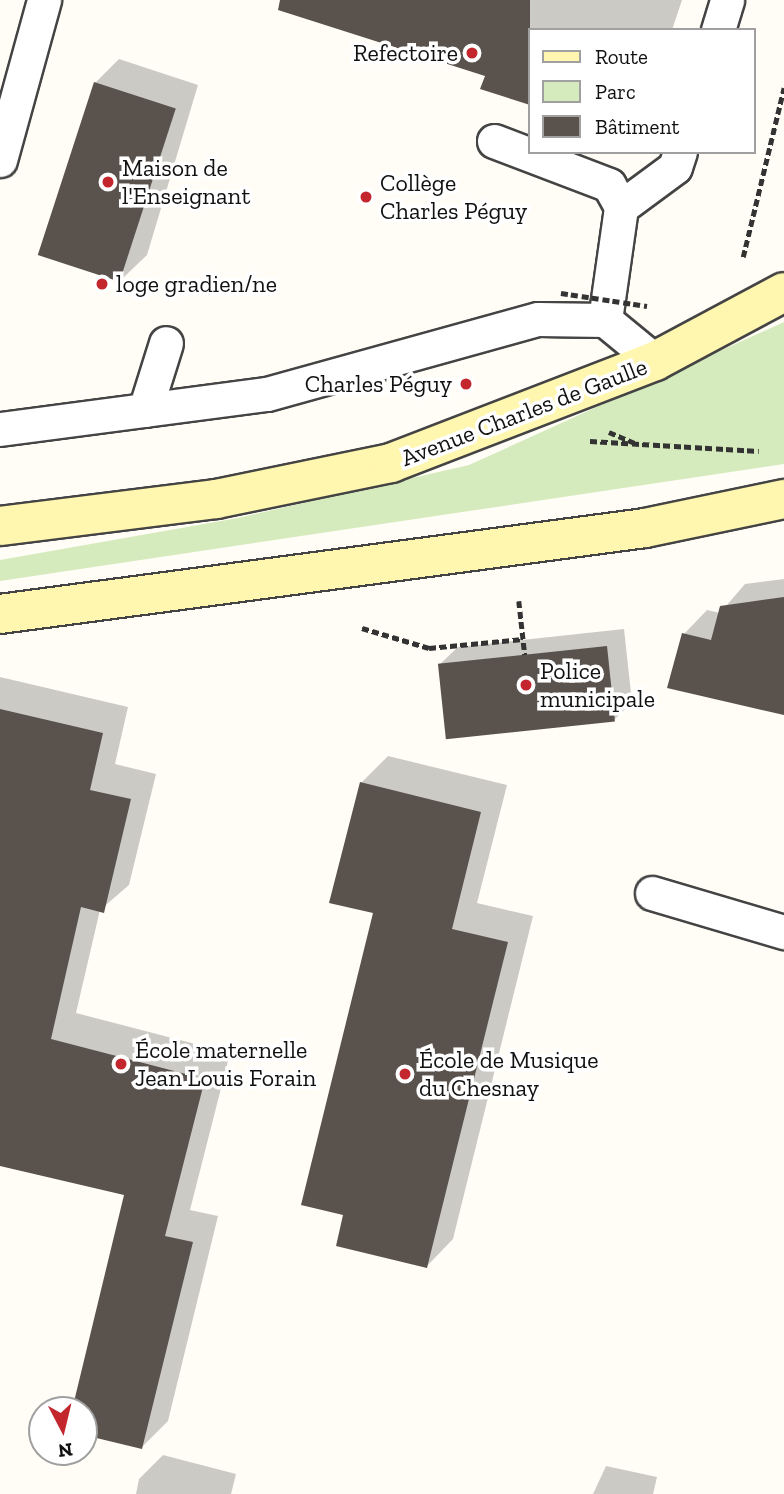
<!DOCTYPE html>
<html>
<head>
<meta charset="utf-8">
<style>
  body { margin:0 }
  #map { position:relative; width:784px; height:1494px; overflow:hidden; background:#fffdf5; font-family:"Zilla Slab",serif }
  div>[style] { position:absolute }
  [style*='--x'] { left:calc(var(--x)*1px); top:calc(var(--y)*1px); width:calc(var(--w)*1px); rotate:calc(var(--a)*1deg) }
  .green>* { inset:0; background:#d5ebbd }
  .shadow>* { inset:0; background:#0003 }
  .building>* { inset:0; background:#5a524d; transform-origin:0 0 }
  .path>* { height:4.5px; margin-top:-2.25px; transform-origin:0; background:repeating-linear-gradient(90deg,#333 0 7px,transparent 0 10.5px) }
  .roads { filter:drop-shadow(2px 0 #444) drop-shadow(-2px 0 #444) drop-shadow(0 2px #444) drop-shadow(0 -2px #444) }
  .service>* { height:33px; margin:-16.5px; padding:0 16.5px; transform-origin:16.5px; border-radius:16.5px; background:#fff }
  .secondary>* { height:38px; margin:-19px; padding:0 19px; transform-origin:19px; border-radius:19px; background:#fff6b0 }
  .path-bridge>* { height:4.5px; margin-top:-2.25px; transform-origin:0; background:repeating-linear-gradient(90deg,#333 0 7px,transparent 0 10.5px) }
  .dots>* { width:19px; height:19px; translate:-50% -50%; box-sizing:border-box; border:4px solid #fff; border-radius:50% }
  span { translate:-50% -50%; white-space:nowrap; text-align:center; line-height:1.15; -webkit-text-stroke:7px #fff; paint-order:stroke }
  .poi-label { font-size:24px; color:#111 }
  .right { translate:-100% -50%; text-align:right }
  .left { translate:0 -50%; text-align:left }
  .street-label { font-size:24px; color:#111 }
  .legend { position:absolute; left:528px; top:28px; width:228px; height:126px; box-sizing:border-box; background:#fff; border:2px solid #a0a0a0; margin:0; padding:9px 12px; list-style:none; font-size:21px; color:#111 }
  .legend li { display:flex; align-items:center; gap:14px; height:35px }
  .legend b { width:35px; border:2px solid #a0a0a0 }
  .north { position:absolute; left:28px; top:1396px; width:70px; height:70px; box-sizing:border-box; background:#fff; border:2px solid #a0a0a0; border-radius:50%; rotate:173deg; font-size:19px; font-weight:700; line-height:28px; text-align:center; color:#111 }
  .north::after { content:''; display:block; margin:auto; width:24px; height:32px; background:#c4262e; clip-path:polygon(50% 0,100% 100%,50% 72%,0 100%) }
</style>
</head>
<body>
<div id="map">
  <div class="green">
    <i style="clip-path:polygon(784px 322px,784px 464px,0 581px,0 560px,238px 518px,469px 465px)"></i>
  </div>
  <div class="shadow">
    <i style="clip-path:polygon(321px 0,682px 0,672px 30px,530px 30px,530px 104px,483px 88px,487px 74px)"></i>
    <i style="clip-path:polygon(119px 59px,198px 85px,147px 255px,123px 278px,95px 83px)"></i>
    <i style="clip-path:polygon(784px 579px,784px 713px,684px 634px,707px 610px,720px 613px,745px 584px)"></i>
    <i style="clip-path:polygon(624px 629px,632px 702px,614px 720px,440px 664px,458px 647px)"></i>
    <i style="clip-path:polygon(0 677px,128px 707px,115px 764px,156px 774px,129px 885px,100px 910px,76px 1013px,230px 1053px,190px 1210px,218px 1216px,168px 1421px,142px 1447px,84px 1433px,84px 1410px,74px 1410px,126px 1194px,0 1164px)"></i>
    <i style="clip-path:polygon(388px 756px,507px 785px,477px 903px,533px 916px,453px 1239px,427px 1266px,345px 1214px,375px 912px,361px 783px)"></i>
    <i style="clip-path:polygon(163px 1455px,236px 1474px,231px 1494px,136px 1494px,139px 1479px)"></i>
    <i style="clip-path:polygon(606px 1466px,657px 1477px,653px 1494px,593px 1494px)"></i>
  </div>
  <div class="building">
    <i style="clip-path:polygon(280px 0,530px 0,530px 105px,480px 89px,485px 76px,278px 10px)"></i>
    <i style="left:94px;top:82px;width:86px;height:182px;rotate:18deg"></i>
    <i style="clip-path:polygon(784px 597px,784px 715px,667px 688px,682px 633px,711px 640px,720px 606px)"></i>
    <i style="left:607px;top:646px;width:76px;height:170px;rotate:84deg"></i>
    <i style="clip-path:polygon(0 709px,103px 733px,90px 790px,131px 799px,104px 913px,81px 907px,51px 1039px,205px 1079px,165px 1236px,193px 1242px,142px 1449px,84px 1435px,84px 1410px,72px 1410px,124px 1195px,0 1166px)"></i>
    <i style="clip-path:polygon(360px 782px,481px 812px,452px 929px,508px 942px,427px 1268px,336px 1246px,343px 1215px,301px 1205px,373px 913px,329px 903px)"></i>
  </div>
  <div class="path">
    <i style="--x:743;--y:257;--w:174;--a:-76.4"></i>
    <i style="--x:609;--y:432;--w:30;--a:23"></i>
    <i style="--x:590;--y:441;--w:169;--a:3.4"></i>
    <i style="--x:519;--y:601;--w:54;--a:83.7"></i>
    <i style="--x:362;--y:628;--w:70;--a:16.6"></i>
    <i style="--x:429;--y:648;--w:94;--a:-5.5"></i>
  </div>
  <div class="roads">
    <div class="service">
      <i style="--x:718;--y:30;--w:31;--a:-73"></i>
      <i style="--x:494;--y:141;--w:123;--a:20.9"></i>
      <i style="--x:609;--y:185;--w:25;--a:61"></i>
      <i style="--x:621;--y:207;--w:67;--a:-36.5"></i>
      <i style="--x:675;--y:167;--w:16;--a:-72"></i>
      <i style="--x:0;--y:160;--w:166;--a:-74.6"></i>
      <i style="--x:605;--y:320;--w:114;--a:-81.9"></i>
      <i style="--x:145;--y:410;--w:70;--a:-72.6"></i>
      <i style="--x:0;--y:429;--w:269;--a:-7.5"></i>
      <i style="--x:267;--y:394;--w:281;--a:-15.5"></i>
      <i style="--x:538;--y:319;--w:67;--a:0.9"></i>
      <i style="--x:605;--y:320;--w:65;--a:39.4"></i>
      <i style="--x:652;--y:893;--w:138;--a:16.5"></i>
    </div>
    <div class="secondary">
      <i style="--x:0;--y:526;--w:218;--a:-7.1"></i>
      <i style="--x:216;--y:499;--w:179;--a:-11.6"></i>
      <i style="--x:391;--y:463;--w:283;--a:-21.1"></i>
      <i style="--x:655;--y:361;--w:146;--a:-28.1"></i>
      <i style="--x:0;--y:614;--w:651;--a:-7.59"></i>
      <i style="--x:645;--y:528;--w:142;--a:-11.8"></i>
    </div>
  </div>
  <div class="path-bridge">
    <i style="--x:561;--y:293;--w:87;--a:8.6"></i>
  </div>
  <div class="dots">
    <i style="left:472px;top:53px;background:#c4262e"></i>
    <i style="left:108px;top:182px;background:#c4262e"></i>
    <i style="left:366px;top:197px;background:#c4262e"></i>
    <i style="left:102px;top:284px;background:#c4262e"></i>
    <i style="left:466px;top:384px;background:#c4262e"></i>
    <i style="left:526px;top:685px;background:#c4262e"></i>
    <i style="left:121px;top:1064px;background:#c4262e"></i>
    <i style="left:405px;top:1074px;background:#c4262e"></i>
  </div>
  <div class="poi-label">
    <span class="right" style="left:458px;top:53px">Refectoire</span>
    <span class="left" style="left:122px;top:182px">Maison de<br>l'Enseignant</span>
    <span class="left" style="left:380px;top:197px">Collège<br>Charles Péguy</span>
    <span class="left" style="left:116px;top:284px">loge gradien/ne</span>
    <span class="right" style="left:452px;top:384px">Charles Péguy</span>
    <span class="left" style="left:540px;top:685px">Police<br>municipale</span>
    <span class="left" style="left:135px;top:1064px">École maternelle<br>Jean Louis Forain</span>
    <span class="left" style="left:419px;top:1074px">École de Musique<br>du Chesnay</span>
  </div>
  <div class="street-label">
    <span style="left:524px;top:412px;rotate:-21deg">Avenue Charles de Gaulle</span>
  </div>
  <ul class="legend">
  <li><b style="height:9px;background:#fff6b0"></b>Route</li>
  <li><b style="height:19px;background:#d5ebbd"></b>Parc</li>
  <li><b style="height:19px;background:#5a524d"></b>Bâtiment</li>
  </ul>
  <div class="north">N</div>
</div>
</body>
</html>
